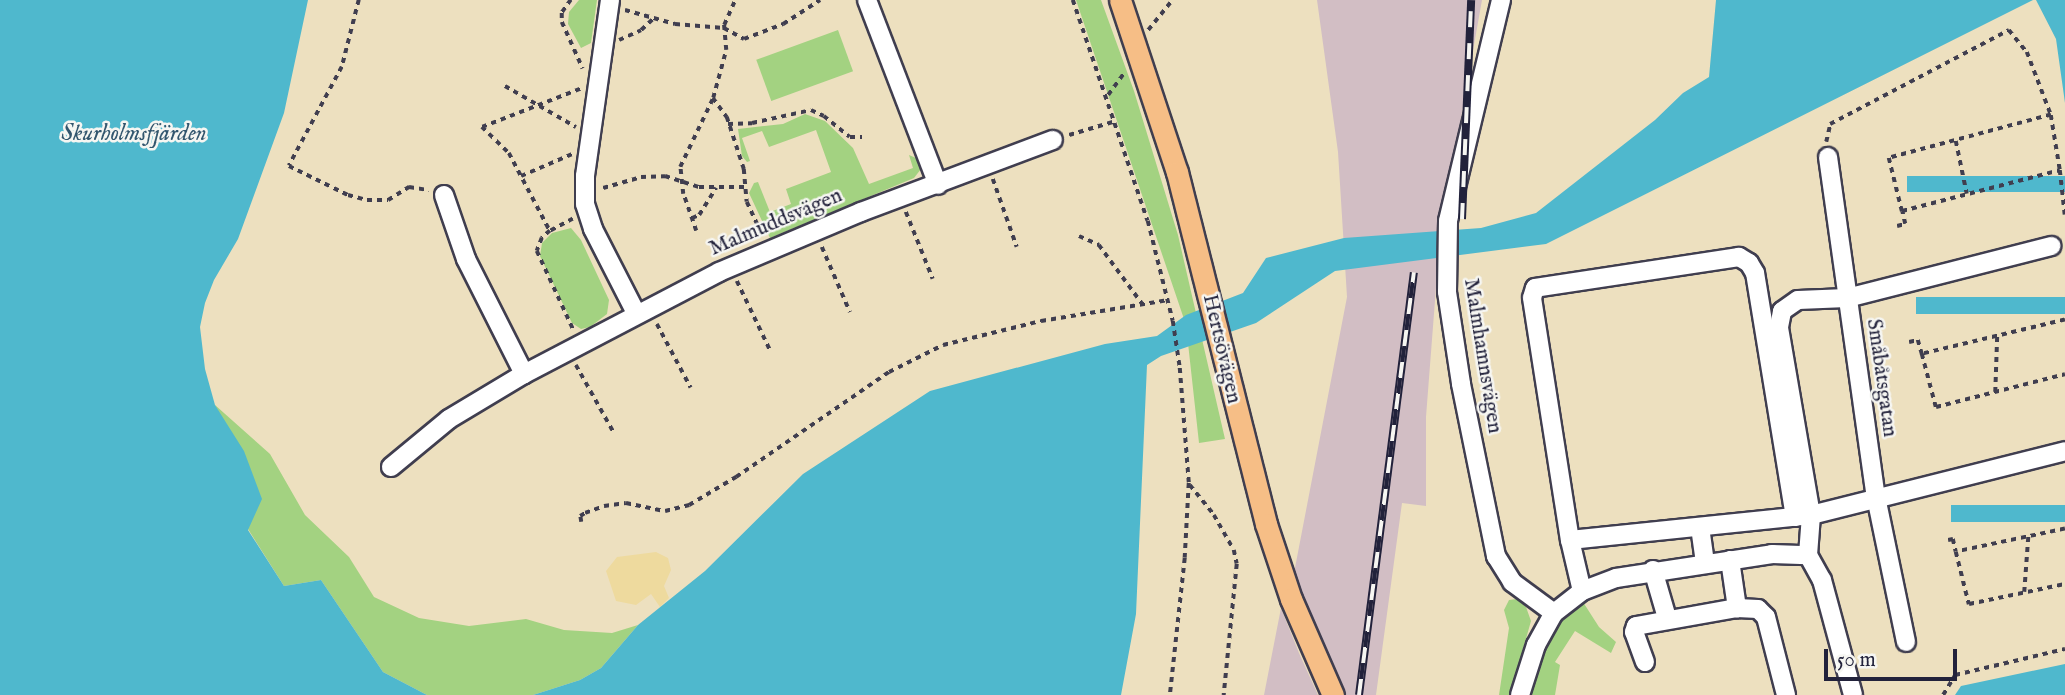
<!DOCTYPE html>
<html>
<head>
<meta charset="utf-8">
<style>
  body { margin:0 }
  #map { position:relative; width:2065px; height:695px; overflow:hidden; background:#ede0bf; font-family:"IM FELL English",serif }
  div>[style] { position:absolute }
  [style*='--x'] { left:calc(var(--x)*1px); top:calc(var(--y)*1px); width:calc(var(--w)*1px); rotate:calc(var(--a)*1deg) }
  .industrial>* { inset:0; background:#d2bec4 }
  .green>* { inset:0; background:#a3d281; transform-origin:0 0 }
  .sand>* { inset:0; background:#eeda9e }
  .water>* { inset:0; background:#4fb8cd; transform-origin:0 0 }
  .path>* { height:3.5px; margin-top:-1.75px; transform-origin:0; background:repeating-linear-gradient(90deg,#403e4f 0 5px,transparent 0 10px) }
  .roads { filter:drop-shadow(2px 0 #403e4f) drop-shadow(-2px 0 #403e4f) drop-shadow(0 2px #403e4f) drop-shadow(0 -2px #403e4f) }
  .minor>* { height:18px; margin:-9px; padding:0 9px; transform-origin:9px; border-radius:9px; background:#fff }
  .major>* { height:21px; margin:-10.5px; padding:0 10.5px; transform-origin:10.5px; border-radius:10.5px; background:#f6be86 }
  .rail>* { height:8px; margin-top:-4px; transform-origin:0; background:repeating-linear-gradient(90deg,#f6f6f2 0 16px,#22223b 0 32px); box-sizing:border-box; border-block:2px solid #22223b }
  span { translate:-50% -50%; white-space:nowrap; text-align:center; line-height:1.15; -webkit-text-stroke:5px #f6f6f2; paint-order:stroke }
  .street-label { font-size:21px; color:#22223b }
  .water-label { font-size:23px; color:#32566e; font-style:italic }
  .scale { position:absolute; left:1824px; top:649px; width:133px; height:32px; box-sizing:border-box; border:4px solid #22223b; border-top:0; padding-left:9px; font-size:21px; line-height:24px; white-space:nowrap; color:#22223b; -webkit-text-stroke:5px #f6f6f2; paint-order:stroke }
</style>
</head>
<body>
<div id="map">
  <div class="industrial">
    <i style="clip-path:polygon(1317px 0,1482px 0,1440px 236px,1426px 417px,1426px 506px,1402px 503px,1376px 695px,1346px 695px,1316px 631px,1294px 573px,1347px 297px,1338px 152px)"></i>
    <i style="clip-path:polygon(1281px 608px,1299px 653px,1318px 695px,1264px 695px)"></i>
  </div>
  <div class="green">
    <i style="clip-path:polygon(579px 0,597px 0,591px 43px,581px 48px,568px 24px,569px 12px)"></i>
    <i style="clip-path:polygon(1076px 0,1101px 0,1134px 91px,1178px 235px,1225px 439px,1199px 443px,1186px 325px)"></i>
    <i style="left:838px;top:30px;width:44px;height:87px;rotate:70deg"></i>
    <i style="clip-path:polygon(805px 114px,825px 121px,853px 148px,869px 184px,913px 168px,909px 155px,916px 158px,921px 169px,914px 178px,770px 238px,749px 193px,754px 183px,758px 182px,770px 212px,791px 204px,786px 189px,831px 172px,816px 130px,769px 147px,762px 131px,742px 138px,750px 161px,747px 162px,742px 156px,738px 129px,783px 124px)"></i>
    <i style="clip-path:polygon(571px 228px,581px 240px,609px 300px,607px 314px,590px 327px,581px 329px,572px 323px,540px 256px,542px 243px,552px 233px)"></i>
    <i style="clip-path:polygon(215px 405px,270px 454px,305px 515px,349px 557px,374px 597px,419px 618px,469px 626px,526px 619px,564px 630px,612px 633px,638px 625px,601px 668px,580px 680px,533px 695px,427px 695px,383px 672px,321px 580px,284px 586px,248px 529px)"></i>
    <i style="clip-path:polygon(1517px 599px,1526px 607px,1531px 621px,1510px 695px,1499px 695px,1509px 628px,1504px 610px,1509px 600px)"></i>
    <i style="clip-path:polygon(1583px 602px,1599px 627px,1616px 642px,1611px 653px,1575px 631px,1555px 662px,1560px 665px,1555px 695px,1530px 695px,1543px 650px,1561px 621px)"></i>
  </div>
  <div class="sand">
    <i style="clip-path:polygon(656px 552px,668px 558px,671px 570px,664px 586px,669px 598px,660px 607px,651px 594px,636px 605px,616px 601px,606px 571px,617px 557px)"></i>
  </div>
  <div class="water">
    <i style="clip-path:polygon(0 0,308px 0,284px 113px,238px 239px,214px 280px,205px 303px,200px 327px,205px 369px,215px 405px,244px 451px,262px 499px,248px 530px,284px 586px,321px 580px,383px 672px,427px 695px,0 695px)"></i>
    <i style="clip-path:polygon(1716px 0,2033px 0,1546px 244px,1335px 271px,1256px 323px,1161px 356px,1147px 365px,1136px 614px,1121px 695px,533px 695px,580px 680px,601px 668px,638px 625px,705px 571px,803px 474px,930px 391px,1105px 344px,1157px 336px,1186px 315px,1243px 293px,1266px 258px,1344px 238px,1481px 228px,1536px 213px,1655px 120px,1683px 93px,1709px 77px)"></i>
    <i style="clip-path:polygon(2036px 0,2065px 0,2065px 103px,2056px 39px)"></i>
    <i style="left:2065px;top:176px;width:16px;height:158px;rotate:90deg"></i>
    <i style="left:2065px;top:297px;width:17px;height:149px;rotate:90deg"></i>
    <i style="left:2065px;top:505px;width:17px;height:114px;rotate:90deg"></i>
    <i style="clip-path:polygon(2065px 664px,2065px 695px,1955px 695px,1961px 686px)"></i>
  </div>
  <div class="path">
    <i style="--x:359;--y:0;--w:69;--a:104.2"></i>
    <i style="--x:342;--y:67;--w:112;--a:118.2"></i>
    <i style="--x:289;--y:166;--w:66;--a:26.2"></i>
    <i style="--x:348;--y:195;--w:20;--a:15"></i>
    <i style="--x:367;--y:200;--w:21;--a:0"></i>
    <i style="--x:388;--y:200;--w:25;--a:-32"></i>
    <i style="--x:409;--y:187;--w:20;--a:9"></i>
    <i style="--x:571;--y:0;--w:16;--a:125"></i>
    <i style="--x:562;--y:13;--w:9;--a:90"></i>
    <i style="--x:562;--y:22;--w:51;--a:65.9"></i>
    <i style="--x:1073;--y:0;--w:233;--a:71.3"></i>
    <i style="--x:1148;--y:221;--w:103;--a:76"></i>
    <i style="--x:1173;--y:321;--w:48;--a:81.5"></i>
    <i style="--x:1180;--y:368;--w:115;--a:85.5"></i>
    <i style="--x:1189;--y:483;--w:75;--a:93.1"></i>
    <i style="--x:1185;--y:558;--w:138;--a:96.2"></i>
    <i style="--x:625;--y:10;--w:52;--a:15.6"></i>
    <i style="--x:675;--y:24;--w:49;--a:4.7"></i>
    <i style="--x:724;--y:28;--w:23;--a:29"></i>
    <i style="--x:744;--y:39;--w:42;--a:-21"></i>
    <i style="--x:783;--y:24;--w:44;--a:-33"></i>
    <i style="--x:1148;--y:30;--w:38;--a:-51"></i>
    <i style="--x:619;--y:40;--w:24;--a:-24"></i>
    <i style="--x:641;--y:30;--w:19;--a:-43"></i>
    <i style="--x:505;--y:86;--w:82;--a:30"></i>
    <i style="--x:1108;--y:95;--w:27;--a:-54"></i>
    <i style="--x:713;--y:98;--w:24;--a:54"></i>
    <i style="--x:727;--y:117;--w:55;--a:71.9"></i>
    <i style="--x:744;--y:169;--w:33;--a:85"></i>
    <i style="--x:747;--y:202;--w:38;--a:65"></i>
    <i style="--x:2051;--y:115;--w:168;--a:165.1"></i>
    <i style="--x:1889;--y:158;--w:55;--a:76.2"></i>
    <i style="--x:1902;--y:211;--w:163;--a:-14.5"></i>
    <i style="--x:2060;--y:170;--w:45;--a:83.7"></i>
    <i style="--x:728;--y:124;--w:24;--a:-2"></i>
    <i style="--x:752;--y:123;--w:60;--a:-12.4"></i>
    <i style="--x:811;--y:110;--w:14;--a:25"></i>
    <i style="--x:824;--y:116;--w:33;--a:39"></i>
    <i style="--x:850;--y:137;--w:12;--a:0"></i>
    <i style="--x:482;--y:127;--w:37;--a:44"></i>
    <i style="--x:509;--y:153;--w:88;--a:62.3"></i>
    <i style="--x:482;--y:127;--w:107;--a:-21.3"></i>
    <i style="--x:1069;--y:135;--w:49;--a:-16.6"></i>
    <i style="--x:1956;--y:141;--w:54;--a:78.3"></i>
    <i style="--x:1826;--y:142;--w:18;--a:-77"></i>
    <i style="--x:1830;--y:124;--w:202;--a:-27.7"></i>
    <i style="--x:2009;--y:30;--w:28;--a:51"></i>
    <i style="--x:2027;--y:52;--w:67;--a:69.1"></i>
    <i style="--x:2051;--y:115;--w:56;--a:80.7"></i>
    <i style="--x:521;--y:176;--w:56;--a:-23.3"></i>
    <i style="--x:993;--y:179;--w:72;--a:70.6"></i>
    <i style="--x:603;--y:188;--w:40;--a:-16"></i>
    <i style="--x:641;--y:177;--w:24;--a:-2"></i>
    <i style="--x:665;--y:176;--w:36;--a:18"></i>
    <i style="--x:699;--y:187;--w:45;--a:0"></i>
    <i style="--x:906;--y:212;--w:72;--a:68.1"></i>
    <i style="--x:692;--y:218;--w:8;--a:-23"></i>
    <i style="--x:699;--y:215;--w:32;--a:-58"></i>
    <i style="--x:573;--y:219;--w:26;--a:152"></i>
    <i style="--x:550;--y:231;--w:11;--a:139"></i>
    <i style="--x:542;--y:238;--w:14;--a:111"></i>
    <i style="--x:537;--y:251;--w:88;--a:65.2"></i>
    <i style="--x:1897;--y:226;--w:8;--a:-14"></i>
    <i style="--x:1905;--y:224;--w:13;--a:-103"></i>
    <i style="--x:696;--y:231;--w:39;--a:-109"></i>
    <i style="--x:683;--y:194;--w:27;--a:-96"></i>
    <i style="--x:680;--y:167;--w:76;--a:-64.4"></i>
    <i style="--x:713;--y:98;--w:50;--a:-74.8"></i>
    <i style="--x:726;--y:50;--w:25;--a:-95"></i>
    <i style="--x:724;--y:25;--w:27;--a:-66"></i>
    <i style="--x:1079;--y:236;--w:22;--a:24"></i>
    <i style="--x:1099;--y:245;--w:74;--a:53.7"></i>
    <i style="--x:822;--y:247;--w:71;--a:66.7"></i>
    <i style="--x:737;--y:281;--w:76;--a:64.4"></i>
    <i style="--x:2065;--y:320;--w:147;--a:166.6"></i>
    <i style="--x:1922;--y:354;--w:55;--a:75.2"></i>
    <i style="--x:1936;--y:407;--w:133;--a:-14.3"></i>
    <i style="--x:657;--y:324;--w:72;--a:62"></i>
    <i style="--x:1909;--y:342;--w:9;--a:-13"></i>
    <i style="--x:1918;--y:340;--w:15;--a:74"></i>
    <i style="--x:576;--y:365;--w:76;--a:60.7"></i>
    <i style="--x:1995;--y:392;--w:56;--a:-88"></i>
    <i style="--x:1190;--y:485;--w:38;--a:51"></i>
    <i style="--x:1214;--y:515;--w:40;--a:60.3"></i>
    <i style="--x:1234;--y:550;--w:14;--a:78"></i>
    <i style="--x:1237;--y:564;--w:132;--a:95.7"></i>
    <i style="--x:581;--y:522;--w:6;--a:-99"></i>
    <i style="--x:580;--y:516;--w:6;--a:-31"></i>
    <i style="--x:585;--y:513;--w:20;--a:-20"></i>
    <i style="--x:604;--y:506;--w:22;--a:-8"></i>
    <i style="--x:626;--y:503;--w:40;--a:12"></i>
    <i style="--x:665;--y:511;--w:25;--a:-14"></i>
    <i style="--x:689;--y:505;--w:55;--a:-30.8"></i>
    <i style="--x:736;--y:477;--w:186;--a:-34.5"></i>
    <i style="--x:889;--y:372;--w:60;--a:-26.6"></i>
    <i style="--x:943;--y:345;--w:101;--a:-13.8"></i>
    <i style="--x:1041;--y:321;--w:129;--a:-9.4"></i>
    <i style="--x:2065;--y:529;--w:111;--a:168.1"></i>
    <i style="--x:1956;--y:552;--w:54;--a:76"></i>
    <i style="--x:1969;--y:604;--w:98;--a:-11.8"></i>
    <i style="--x:1948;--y:540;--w:5;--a:-11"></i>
    <i style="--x:1953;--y:539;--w:13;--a:77"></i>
    <i style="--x:2024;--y:592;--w:55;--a:-85.8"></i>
    <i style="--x:1943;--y:695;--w:23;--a:-59"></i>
    <i style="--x:1955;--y:675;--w:113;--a:-13.3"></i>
  </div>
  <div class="roads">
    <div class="minor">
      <i style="--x:610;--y:0;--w:178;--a:98.1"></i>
      <i style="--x:585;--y:176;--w:28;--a:90"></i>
      <i style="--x:585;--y:204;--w:26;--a:72"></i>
      <i style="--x:593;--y:229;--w:94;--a:62.9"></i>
      <i style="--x:867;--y:0;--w:198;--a:69"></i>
      <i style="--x:1501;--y:0;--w:227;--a:103.5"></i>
      <i style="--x:1448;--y:221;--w:71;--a:90.8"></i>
      <i style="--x:1447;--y:292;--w:93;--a:81.3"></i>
      <i style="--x:1461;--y:384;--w:176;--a:78.5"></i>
      <i style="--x:1496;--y:556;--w:31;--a:58"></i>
      <i style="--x:1512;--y:582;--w:52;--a:36.4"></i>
      <i style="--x:1828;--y:157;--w:343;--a:82"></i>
      <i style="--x:1876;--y:497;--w:148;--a:78.3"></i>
      <i style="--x:444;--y:195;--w:68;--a:71"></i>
      <i style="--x:466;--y:259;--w:129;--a:63.2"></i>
      <i style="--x:524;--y:374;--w:220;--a:-27.6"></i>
      <i style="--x:719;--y:272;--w:154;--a:-22.9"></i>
      <i style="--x:861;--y:212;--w:205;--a:-20.6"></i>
      <i style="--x:391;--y:467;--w:75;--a:-39.6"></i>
      <i style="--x:449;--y:419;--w:87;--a:-31"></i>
      <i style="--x:1795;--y:517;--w:247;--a:-99.3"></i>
      <i style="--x:1755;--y:273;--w:12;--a:-121"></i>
      <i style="--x:1749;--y:263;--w:12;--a:-149"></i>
      <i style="--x:1739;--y:257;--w:206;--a:171.4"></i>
      <i style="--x:1535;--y:288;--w:10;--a:107"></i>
      <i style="--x:1532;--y:298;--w:245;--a:81.1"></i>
      <i style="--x:1570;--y:540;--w:242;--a:-5.9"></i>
      <i style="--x:1811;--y:515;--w:191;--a:-99.7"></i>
      <i style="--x:1779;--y:327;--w:16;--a:-79"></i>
      <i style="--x:1782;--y:311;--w:19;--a:-35"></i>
      <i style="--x:1798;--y:300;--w:49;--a:-2.3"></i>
      <i style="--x:1847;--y:298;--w:211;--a:-14.3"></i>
      <i style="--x:1700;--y:527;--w:36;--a:82"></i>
      <i style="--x:1570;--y:540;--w:52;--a:76.8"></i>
      <i style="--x:1808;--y:555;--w:40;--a:-85.7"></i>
      <i style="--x:1811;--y:515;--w:262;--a:-14.1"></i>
      <i style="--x:1730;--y:560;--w:49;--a:81.7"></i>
      <i style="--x:1653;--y:570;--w:50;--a:73.7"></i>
      <i style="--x:1645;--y:662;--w:32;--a:-110"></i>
      <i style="--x:1634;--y:632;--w:6;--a:-72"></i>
      <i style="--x:1636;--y:626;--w:103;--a:-10.1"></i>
      <i style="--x:1737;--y:608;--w:21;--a:3"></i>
      <i style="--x:1758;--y:609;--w:11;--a:45"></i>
      <i style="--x:1766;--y:617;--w:81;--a:75.6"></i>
      <i style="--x:1520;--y:695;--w:52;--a:-72.3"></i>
      <i style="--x:1536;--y:645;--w:37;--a:-61"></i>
      <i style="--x:1554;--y:613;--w:36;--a:-38"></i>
      <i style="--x:1582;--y:591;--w:36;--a:-21"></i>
      <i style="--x:1616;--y:578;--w:158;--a:-8.7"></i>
      <i style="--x:1772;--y:554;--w:36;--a:2"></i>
      <i style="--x:1808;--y:555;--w:29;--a:61"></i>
      <i style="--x:1822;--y:580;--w:119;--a:74.9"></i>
    </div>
    <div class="major">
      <i style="--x:1120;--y:0;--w:181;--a:71.7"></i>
      <i style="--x:1177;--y:172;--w:363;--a:75.8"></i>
      <i style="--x:1266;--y:524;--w:79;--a:71.6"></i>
      <i style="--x:1291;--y:599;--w:105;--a:66.4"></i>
    </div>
  </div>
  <div class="rail">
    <i style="--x:1462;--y:219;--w:219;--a:-87.6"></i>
    <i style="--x:1359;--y:695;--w:426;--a:-82.6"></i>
  </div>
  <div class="street-label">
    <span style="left:776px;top:223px;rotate:-23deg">Malmuddsvägen</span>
    <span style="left:1221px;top:349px;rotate:77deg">Hertsövägen</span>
    <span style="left:1482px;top:356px;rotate:81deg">Malmhamnsvägen</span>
    <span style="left:1881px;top:378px;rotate:82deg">Småbåtsgatan</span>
  </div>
  <div class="water-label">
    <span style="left:134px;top:134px">Skurholmsfjärden</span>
  </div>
  <div class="scale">50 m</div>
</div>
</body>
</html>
